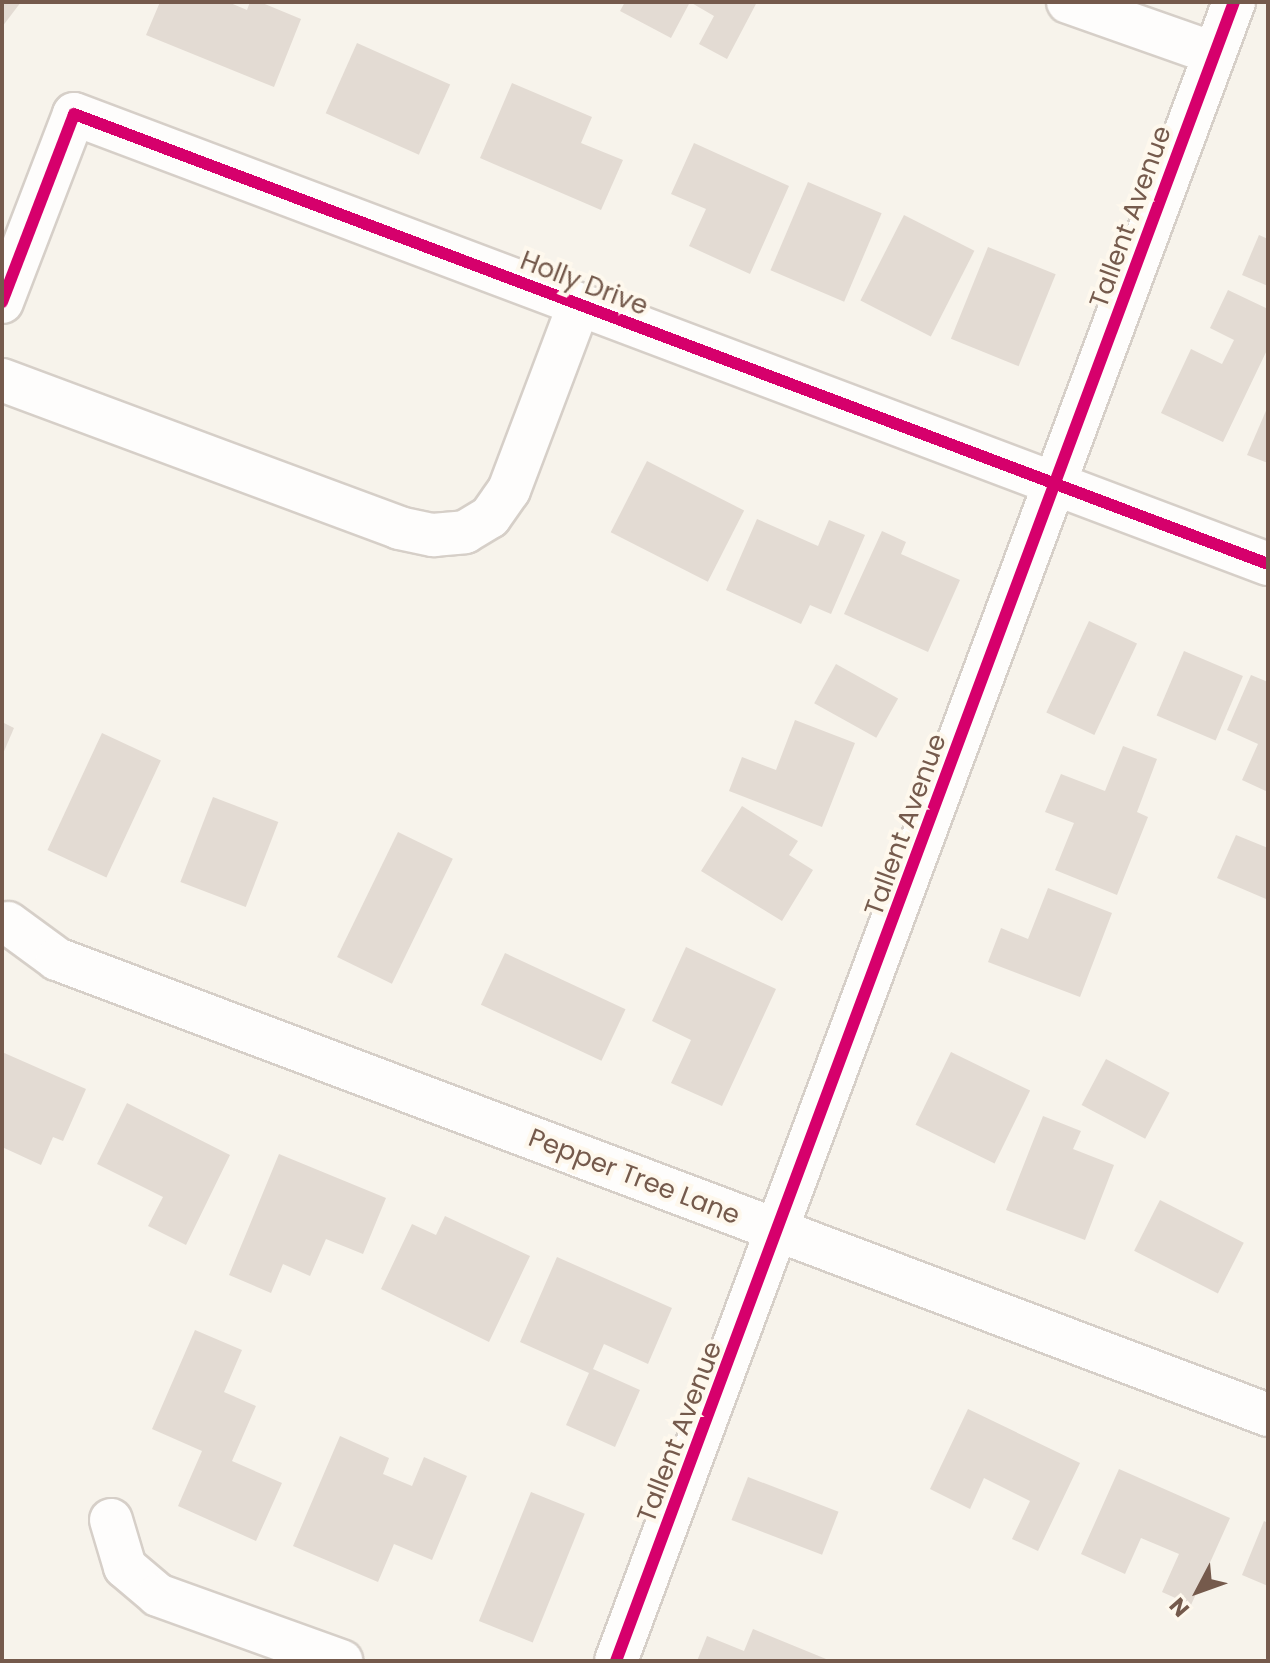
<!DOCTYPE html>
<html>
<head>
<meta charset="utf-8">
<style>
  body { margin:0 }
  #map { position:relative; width:1270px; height:1663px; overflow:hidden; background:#f7f3eb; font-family:Poppins,sans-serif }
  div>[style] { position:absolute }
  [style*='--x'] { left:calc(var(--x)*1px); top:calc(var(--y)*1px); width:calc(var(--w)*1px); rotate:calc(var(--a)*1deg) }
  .building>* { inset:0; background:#e3dbd3; transform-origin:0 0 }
  .roads { filter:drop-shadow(2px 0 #d6cfc8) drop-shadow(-2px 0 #d6cfc8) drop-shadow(0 2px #d6cfc8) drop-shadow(0 -2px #d6cfc8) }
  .street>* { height:42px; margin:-21px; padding:0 21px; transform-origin:21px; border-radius:21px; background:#fefdfc }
  .cycleway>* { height:12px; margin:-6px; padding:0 6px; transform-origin:6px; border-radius:6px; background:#d6006c }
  span { translate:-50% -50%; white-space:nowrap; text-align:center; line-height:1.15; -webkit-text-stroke:8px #fef8ed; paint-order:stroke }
  .street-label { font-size:26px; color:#755a4c }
  .frame { position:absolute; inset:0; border:4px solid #755a4c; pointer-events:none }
  .north { position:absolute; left:1158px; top:1551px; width:80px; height:80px; -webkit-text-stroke:6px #fef8ed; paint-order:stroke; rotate:229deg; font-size:22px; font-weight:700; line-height:32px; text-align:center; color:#755a4c }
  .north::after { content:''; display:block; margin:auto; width:28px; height:36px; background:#755a4c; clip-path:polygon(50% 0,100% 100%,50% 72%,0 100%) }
</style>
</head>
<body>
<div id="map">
  <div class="building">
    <i style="clip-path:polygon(2px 2px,21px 2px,2px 27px)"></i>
    <i style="clip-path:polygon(160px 2px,228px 2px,247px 10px,250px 2px,260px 2px,301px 19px,274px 87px,146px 35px)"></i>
    <i style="clip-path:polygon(625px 2px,757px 2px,727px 59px,699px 44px,714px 16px,690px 2px,671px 38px,620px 11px)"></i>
    <i style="left:357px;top:43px;width:102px;height:77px;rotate:24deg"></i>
    <i style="clip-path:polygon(512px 83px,592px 117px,581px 143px,623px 160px,601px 210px,480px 158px)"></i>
    <i style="clip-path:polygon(694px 143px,789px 186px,750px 274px,689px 246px,706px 209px,671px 194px)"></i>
    <i style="left:808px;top:182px;width:80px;height:96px;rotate:23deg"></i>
    <i style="left:904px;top:215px;width:79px;height:96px;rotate:27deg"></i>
    <i style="clip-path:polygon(1259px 235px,1268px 239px,1268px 286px,1242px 275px)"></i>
    <i style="left:988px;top:247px;width:73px;height:99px;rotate:22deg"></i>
    <i style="clip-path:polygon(1228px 290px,1268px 309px,1268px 348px,1223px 442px,1161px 413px,1191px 349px,1222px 364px,1234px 340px,1210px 328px)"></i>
    <i style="clip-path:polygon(1268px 406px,1268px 463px,1247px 455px)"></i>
    <i style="left:647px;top:461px;width:109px;height:80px;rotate:27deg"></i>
    <i style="clip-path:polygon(757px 519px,818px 546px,829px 520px,865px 535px,831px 614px,810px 605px,801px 624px,726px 590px)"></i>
    <i style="clip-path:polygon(882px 531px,906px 542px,901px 554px,960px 580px,928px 652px,844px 614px)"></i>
    <i style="left:1089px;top:621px;width:53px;height:101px;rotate:25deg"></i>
    <i style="left:1184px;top:651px;width:64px;height:70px;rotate:23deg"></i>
    <i style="left:836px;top:664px;width:71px;height:45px;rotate:29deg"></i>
    <i style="clip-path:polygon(1251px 675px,1268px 682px,1268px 792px,1242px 780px,1258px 744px,1227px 730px)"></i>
    <i style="clip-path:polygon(795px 720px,855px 743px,822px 827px,729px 791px,742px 757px,776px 770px)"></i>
    <i style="clip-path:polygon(2px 722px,14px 728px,2px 756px)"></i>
    <i style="left:102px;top:733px;width:65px;height:129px;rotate:25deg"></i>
    <i style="clip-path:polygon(1123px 746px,1157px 759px,1137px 812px,1148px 817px,1117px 895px,1055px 870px,1074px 823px,1045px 812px,1061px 774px,1105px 791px)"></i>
    <i style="left:213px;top:797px;width:70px;height:91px;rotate:21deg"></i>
    <i style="clip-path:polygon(742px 806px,798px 841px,789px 855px,813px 870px,782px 921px,701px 871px)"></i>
    <i style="left:398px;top:832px;width:61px;height:139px;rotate:26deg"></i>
    <i style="clip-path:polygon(1236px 835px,1268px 848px,1266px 899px,1217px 878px)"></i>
    <i style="clip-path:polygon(1048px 888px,1112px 913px,1080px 997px,988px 962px,1001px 928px,1028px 939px)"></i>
    <i style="clip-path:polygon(686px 947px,776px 989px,722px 1106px,671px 1083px,691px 1040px,652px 1021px)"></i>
    <i style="left:505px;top:953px;width:133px;height:57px;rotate:25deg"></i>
    <i style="clip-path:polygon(2px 1052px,86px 1089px,63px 1141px,53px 1137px,41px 1165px,2px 1147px)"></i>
    <i style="left:951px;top:1052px;width:88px;height:81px;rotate:26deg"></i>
    <i style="left:1106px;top:1059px;width:72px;height:52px;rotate:28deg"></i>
    <i style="clip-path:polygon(127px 1103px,230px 1155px,186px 1245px,148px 1226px,163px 1197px,97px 1164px)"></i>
    <i style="clip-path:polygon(1043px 1116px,1081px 1131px,1073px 1149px,1114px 1165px,1085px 1240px,1006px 1210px)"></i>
    <i style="clip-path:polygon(279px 1154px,386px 1198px,363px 1254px,326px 1239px,310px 1276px,283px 1264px,271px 1293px,229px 1275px)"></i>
    <i style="left:1160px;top:1200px;width:94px;height:57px;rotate:27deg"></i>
    <i style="clip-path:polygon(445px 1216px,530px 1256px,489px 1342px,381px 1289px,412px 1224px,436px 1235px)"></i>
    <i style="clip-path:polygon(557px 1257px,672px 1308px,648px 1364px,604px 1344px,593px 1369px,640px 1390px,615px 1447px,566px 1425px,589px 1373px,520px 1342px)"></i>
    <i style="clip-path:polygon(195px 1330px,242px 1350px,224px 1392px,256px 1406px,232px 1461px,282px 1483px,256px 1541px,178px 1506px,202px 1451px,152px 1429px)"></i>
    <i style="clip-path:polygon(968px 1409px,1080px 1463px,1038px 1551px,1012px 1539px,1030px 1501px,984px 1478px,970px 1509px,930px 1489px)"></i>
    <i style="clip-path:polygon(340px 1436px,389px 1458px,383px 1474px,412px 1486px,424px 1457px,467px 1476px,432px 1560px,394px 1544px,378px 1582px,293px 1546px)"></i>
    <i style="clip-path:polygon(1119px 1469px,1230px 1518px,1191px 1605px,1162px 1592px,1179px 1554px,1141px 1538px,1125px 1574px,1081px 1554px)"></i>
    <i style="left:748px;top:1477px;width:97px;height:46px;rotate:21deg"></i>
    <i style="left:531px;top:1492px;width:58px;height:139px;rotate:22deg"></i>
    <i style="clip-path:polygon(1264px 1521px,1268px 1523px,1268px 1586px,1242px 1575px)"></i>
    <i style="clip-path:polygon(753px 1629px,831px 1661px,697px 1661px,707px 1636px,744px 1651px)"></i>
  </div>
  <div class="roads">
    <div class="street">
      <i style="--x:1068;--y:2;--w:154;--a:19.4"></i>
      <i style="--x:2;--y:302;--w:201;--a:-69"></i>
      <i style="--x:74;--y:114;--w:1276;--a:20.65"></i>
      <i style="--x:2;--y:380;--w:424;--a:20.4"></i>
      <i style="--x:399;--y:528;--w:35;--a:12"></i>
      <i style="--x:433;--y:535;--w:32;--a:-5"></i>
      <i style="--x:465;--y:532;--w:29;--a:-31"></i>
      <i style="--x:490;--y:517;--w:33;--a:-55"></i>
      <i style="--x:509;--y:490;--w:198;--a:-69.3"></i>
      <i style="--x:8;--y:923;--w:61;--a:36.3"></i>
      <i style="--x:57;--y:959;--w:1294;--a:20.63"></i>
      <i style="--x:111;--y:1520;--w:49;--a:73.4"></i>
      <i style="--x:125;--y:1567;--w:43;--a:40.3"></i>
      <i style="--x:158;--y:1595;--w:195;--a:19.8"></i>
      <i style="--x:616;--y:1661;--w:1770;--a:-69.57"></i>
    </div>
  </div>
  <div class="cycleway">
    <i style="--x:2;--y:302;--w:201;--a:-69"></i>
    <i style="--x:74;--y:114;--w:1276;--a:20.65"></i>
    <i style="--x:616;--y:1661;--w:1770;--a:-69.57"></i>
  </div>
  <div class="street-label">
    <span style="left:1131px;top:217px;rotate:-70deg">Tallent Avenue</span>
    <span style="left:584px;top:284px;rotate:21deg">Holly Drive</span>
    <span style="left:906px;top:825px;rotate:-70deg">Tallent Avenue</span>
    <span style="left:634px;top:1177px;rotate:21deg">Pepper Tree Lane</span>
    <span style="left:680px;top:1432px;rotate:-69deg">Tallent Avenue</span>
  </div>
  <div class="frame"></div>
  <div class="north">N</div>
</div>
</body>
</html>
